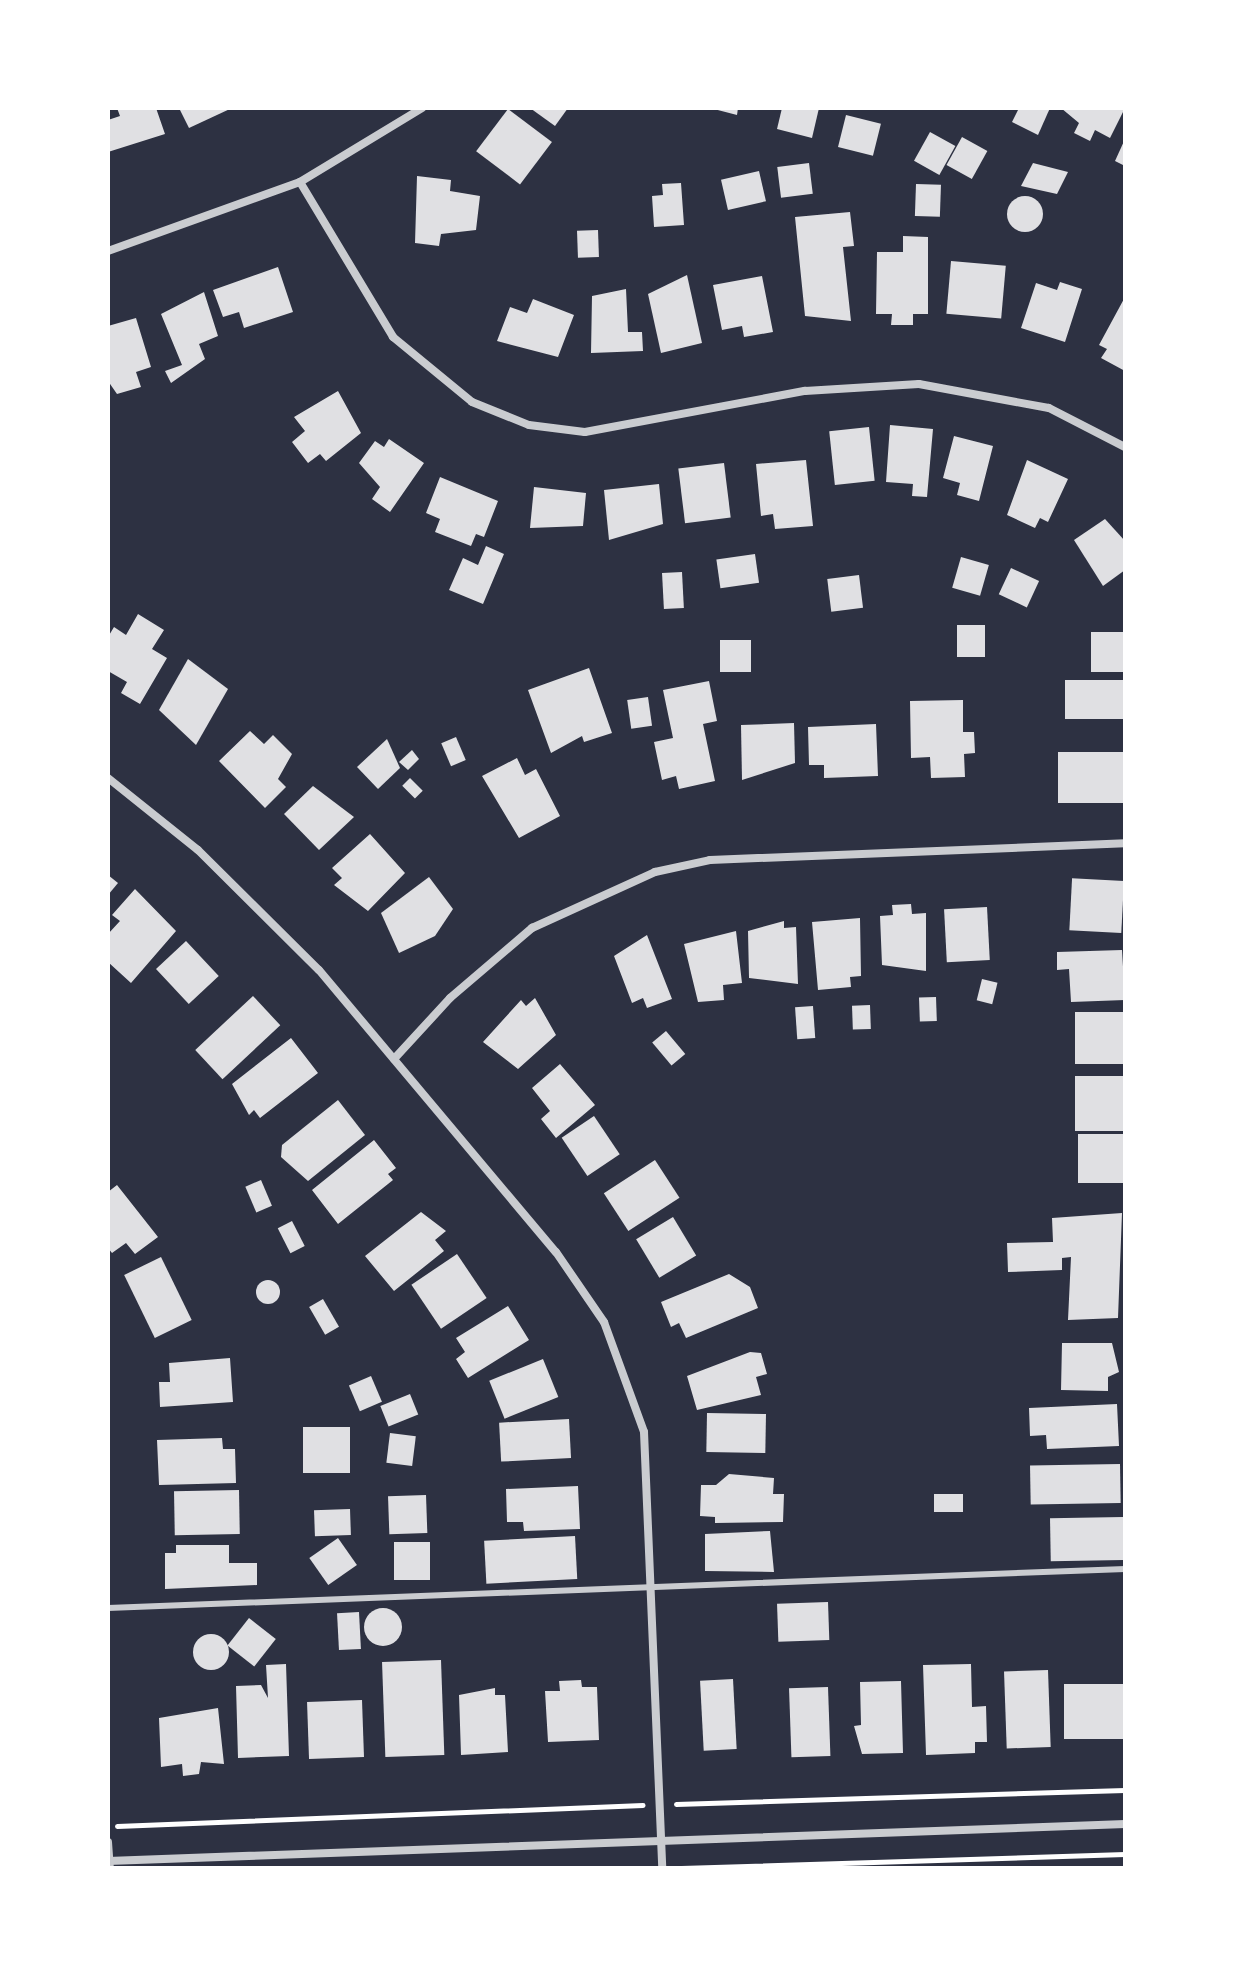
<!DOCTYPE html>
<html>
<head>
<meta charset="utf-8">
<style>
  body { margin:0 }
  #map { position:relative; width:1233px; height:1976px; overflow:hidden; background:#2d3142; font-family:Ubuntu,sans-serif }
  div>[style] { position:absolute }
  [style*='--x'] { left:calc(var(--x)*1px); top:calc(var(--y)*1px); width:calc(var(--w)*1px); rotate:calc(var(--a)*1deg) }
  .building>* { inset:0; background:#e0e0e3; transform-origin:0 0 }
  .round { border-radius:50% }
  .path>* { height:5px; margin:-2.5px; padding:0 2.5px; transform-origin:2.5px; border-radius:2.5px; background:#fff }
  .service>* { height:6px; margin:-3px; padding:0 3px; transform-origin:3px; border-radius:3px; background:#caccd0 }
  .minor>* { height:8px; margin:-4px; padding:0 4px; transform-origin:4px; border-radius:4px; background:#caccd0 }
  span { translate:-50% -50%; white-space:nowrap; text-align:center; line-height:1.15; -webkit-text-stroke:6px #fff; paint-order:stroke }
  .frame { position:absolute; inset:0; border:110px solid #fff; pointer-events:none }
</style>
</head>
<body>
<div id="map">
  <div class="building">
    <i style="clip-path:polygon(117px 108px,156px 108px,165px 134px,108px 152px,108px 120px,120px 116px)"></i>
    <i style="clip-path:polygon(179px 108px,232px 108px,189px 128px)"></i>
    <i style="clip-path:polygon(530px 108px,568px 108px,555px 126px)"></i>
    <i style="clip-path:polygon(710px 108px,738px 108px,737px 115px)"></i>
    <i style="clip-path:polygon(782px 108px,819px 108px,812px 138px,777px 129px)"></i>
    <i style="clip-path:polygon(1019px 108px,1050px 108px,1038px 135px,1012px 122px)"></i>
    <i style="clip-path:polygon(1061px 108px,1125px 108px,1110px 138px,1095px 130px,1090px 141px,1074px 133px,1079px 123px)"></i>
    <i style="left:508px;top:109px;width:55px;height:53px;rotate:37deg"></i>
    <i style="left:846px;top:115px;width:36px;height:33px;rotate:14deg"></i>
    <i style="left:930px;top:132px;width:29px;height:33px;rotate:29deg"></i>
    <i style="left:962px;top:137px;width:29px;height:32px;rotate:29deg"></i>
    <i style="clip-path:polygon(1125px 139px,1125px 166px,1115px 161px)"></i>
    <i style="left:809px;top:163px;width:31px;height:32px;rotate:83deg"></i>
    <i style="clip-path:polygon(1033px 163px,1068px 172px,1057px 194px,1021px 186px)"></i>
    <i style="left:759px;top:171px;width:31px;height:39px;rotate:77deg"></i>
    <i style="clip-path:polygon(417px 176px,451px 180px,450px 191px,480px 196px,476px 230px,441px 234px,439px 246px,415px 243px)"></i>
    <i style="clip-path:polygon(681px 183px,684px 225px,654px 227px,652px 196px,663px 195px,662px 184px)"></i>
    <i style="left:916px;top:184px;width:25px;height:32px;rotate:2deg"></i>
    <i class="round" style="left:1007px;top:196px;width:36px;height:36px"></i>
    <i style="clip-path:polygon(850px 212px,854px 246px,843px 247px,851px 321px,805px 316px,795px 217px)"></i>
    <i style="left:598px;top:230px;width:27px;height:21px;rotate:88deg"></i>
    <i style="clip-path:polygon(903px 236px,928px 237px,928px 314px,913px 314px,913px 325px,891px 325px,892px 314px,876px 314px,877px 252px,903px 252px)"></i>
    <i style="left:951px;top:261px;width:55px;height:53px;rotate:5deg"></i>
    <i style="clip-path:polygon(278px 267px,293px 312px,244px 328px,239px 312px,223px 317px,213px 290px)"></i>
    <i style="clip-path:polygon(687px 275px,702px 343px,661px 353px,648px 294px)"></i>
    <i style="clip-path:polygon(762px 276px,773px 332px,744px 337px,742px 326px,722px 330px,713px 285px)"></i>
    <i style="clip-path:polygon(1060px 282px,1082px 289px,1065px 342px,1021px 328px,1036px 283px,1057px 290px)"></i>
    <i style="clip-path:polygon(626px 289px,628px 332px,642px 332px,643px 351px,591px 353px,592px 296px)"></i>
    <i style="clip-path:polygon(204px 292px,218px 336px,199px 344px,205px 359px,171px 383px,165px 371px,182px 365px,161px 314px)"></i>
    <i style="clip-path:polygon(1125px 297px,1125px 371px,1101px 358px,1107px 349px,1099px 345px)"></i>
    <i style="clip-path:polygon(533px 299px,574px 315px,558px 357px,497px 341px,510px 307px,527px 313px)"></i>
    <i style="clip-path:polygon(136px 318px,151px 367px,136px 372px,141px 387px,117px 394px,108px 381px,108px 326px)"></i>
    <i style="clip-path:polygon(338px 391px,361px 433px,326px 461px,320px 454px,308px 463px,292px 442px,305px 431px,294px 417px)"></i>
    <i style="clip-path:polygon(890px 425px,933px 429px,927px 497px,912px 496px,913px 484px,886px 482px)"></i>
    <i style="left:869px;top:427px;width:54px;height:40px;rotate:84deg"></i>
    <i style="clip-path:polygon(954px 436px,993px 446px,979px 501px,957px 495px,960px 483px,943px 478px)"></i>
    <i style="clip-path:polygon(389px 439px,424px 463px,390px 512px,372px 499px,380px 487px,359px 463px,375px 441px,384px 447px)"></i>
    <i style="clip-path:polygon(806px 460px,813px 526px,775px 529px,773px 514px,761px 516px,756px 464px)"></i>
    <i style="clip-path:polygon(1027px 460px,1068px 479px,1048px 522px,1040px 518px,1035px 528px,1007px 515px)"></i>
    <i style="left:724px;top:463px;width:55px;height:46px;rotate:83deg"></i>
    <i style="clip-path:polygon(440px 477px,498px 501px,484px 537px,476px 534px,471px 546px,435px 532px,440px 519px,426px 513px)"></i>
    <i style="clip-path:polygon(659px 484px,663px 524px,609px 540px,604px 490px)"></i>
    <i style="clip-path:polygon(534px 487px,586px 493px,583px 526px,530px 528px)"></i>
    <i style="clip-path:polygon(1105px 519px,1125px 541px,1125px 570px,1103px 586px,1074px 540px)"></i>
    <i style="clip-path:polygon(486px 546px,504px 554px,483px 604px,449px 590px,463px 558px,478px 565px)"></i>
    <i style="left:755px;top:554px;width:29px;height:39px;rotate:82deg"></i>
    <i style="left:961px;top:557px;width:29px;height:32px;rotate:16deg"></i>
    <i style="left:1011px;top:568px;width:31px;height:29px;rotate:25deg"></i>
    <i style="left:682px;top:572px;width:36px;height:20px;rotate:87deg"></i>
    <i style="left:859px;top:575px;width:33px;height:32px;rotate:83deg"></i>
    <i style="clip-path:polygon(138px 614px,164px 630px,152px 649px,167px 658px,140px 704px,121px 693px,127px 682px,108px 671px,108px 637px,114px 627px,126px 635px)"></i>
    <i style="left:957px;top:625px;width:28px;height:32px"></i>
    <i style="left:1091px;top:632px;width:34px;height:40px"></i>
    <i style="left:720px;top:640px;width:31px;height:32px"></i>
    <i style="clip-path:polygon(188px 659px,228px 689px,196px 745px,159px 710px)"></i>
    <i style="clip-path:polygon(589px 668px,612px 733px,584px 742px,582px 736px,551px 753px,528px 690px)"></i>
    <i style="left:1125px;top:680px;width:39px;height:60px;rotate:90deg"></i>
    <i style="clip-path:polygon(709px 681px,717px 721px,703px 724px,715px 781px,679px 789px,676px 776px,662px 780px,654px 742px,673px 738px,663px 690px)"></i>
    <i style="left:648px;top:697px;width:29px;height:21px;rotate:82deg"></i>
    <i style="clip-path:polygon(963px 700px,963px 732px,974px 732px,975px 753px,964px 754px,965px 777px,931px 778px,930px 757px,911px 758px,910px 701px)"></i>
    <i style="clip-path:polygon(794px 723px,795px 763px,742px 780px,741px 725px)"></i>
    <i style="clip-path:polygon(876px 724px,878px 776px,824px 778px,824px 765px,809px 765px,808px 727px)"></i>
    <i style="clip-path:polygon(250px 731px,264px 744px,273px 735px,292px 754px,278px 779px,286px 787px,265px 808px,219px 761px)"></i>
    <i style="left:456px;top:737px;width:25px;height:16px;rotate:67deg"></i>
    <i style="clip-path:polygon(387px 739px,400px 768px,378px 789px,357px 767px)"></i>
    <i style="clip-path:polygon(412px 750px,419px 759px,408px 770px,399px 762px)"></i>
    <i style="left:1125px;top:752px;width:51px;height:67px;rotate:90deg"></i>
    <i style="clip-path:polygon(517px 758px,525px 775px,536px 769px,560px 816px,519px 838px,482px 776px)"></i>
    <i style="left:410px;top:778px;width:18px;height:11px;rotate:45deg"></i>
    <i style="clip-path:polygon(313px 786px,354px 817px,319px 850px,284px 814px)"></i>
    <i style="clip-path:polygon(370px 834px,405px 873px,368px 911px,334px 885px,342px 878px,332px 868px)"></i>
    <i style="clip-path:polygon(108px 875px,118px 883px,108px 895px)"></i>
    <i style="clip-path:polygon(429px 877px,453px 909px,435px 936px,399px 953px,381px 913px)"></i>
    <i style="left:1124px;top:881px;width:52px;height:52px;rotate:93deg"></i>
    <i style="clip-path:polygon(135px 889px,176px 931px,131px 983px,108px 962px,108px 934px,120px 921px,112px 915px)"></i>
    <i style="clip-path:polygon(911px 904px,912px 914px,926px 913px,926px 971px,882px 965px,880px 916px,893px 915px,892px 905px)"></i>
    <i style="left:987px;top:907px;width:53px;height:43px;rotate:87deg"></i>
    <i style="clip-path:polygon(860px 918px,861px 976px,850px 977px,851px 987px,818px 990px,812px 922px)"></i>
    <i style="clip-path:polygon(784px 921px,784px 928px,796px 927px,798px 984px,749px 978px,748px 931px)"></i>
    <i style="clip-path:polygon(736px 931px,742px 983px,723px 985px,724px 1000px,698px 1002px,684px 944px)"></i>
    <i style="clip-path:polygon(647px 935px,672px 999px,647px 1008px,643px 998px,632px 1003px,614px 956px)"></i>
    <i style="left:186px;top:941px;width:48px;height:41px;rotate:47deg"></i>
    <i style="clip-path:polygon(1122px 950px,1125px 1000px,1071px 1002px,1069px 969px,1057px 970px,1057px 952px)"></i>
    <i style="left:982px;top:979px;width:16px;height:22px;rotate:14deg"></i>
    <i style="left:253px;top:996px;width:40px;height:79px;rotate:47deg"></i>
    <i style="left:936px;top:997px;width:24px;height:17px;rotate:88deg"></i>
    <i style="clip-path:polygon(535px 998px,556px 1035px,518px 1069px,483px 1042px,521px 1000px,526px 1006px)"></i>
    <i style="left:870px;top:1005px;width:24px;height:18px;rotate:88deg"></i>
    <i style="left:813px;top:1006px;width:32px;height:18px;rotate:86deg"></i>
    <i style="left:1125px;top:1012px;width:52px;height:50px;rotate:90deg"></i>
    <i style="left:666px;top:1031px;width:30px;height:18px;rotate:50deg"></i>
    <i style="clip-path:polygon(291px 1038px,318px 1073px,260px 1118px,254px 1110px,249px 1115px,232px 1084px)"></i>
    <i style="clip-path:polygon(560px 1064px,595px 1105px,556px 1138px,541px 1119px,550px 1111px,532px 1088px)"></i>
    <i style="left:1125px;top:1076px;width:55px;height:50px;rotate:90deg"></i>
    <i style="clip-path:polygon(338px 1100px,365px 1135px,308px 1181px,281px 1157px,282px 1145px)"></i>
    <i style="left:594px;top:1116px;width:46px;height:39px;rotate:56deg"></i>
    <i style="left:1125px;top:1134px;width:49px;height:47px;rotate:90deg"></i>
    <i style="clip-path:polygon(374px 1140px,396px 1168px,388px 1174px,393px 1180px,338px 1224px,312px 1190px)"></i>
    <i style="left:655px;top:1160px;width:45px;height:61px;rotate:57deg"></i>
    <i style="left:261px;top:1180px;width:28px;height:17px;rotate:67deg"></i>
    <i style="clip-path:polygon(117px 1185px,158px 1237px,135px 1254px,126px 1243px,112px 1253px,108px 1248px,108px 1192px)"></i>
    <i style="clip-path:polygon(421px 1212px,446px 1231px,435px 1240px,444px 1251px,394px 1291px,365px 1256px)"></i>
    <i style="clip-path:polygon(1122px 1213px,1118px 1318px,1068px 1320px,1071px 1257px,1062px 1258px,1062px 1270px,1008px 1272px,1007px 1243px,1053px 1242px,1052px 1218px)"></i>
    <i style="left:673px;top:1217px;width:45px;height:43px;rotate:59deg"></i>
    <i style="left:292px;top:1221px;width:28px;height:16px;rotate:63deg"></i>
    <i style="left:457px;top:1254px;width:53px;height:55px;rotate:56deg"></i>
    <i style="left:161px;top:1257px;width:70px;height:41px;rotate:64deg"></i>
    <i style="clip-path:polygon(729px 1274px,750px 1287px,758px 1308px,686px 1338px,679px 1323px,671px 1327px,661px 1302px)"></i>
    <i class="round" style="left:256px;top:1280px;width:24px;height:24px"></i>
    <i style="left:323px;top:1299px;width:32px;height:16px;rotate:60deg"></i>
    <i style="clip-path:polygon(508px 1306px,529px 1340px,468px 1378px,456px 1359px,465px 1352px,456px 1338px)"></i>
    <i style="clip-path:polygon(1062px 1343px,1112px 1343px,1119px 1372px,1108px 1377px,1108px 1391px,1061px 1390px)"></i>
    <i style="clip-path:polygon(750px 1352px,761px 1353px,767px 1374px,756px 1377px,761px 1395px,697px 1410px,687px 1376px)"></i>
    <i style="clip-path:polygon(230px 1358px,233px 1402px,160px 1407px,159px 1382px,170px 1382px,169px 1363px)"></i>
    <i style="left:543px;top:1359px;width:41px;height:58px;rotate:68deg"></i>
    <i style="left:371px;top:1376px;width:28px;height:24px;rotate:67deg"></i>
    <i style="left:410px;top:1394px;width:22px;height:32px;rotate:68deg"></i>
    <i style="clip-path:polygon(1117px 1404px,1119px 1446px,1047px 1449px,1046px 1435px,1030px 1436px,1029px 1408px)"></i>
    <i style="left:707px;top:1413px;width:59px;height:39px;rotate:1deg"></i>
    <i style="left:569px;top:1419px;width:39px;height:70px;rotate:87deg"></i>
    <i style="left:350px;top:1427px;width:46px;height:47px;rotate:90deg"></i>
    <i style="left:390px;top:1433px;width:26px;height:30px;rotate:7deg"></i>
    <i style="clip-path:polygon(222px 1438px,223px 1449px,235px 1449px,236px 1483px,159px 1485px,157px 1440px)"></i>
    <i style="left:1120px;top:1464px;width:39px;height:90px;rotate:89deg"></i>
    <i style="clip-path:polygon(729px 1474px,774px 1478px,773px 1494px,784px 1494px,783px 1522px,715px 1523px,715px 1517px,700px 1516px,701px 1485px,716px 1485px)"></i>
    <i style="clip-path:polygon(578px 1486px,580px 1529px,524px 1531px,523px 1522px,507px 1522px,506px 1489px)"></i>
    <i style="left:239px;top:1490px;width:44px;height:65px;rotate:89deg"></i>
    <i style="left:934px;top:1494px;width:29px;height:18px"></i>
    <i style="left:426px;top:1495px;width:38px;height:38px;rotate:88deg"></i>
    <i style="left:350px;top:1509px;width:26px;height:36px;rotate:88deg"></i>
    <i style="left:1123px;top:1517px;width:43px;height:73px;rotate:89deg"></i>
    <i style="clip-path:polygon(770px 1531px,774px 1572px,705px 1571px,705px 1534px)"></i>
    <i style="left:575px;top:1536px;width:43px;height:91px;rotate:87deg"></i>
    <i style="left:338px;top:1538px;width:33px;height:35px;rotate:55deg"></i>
    <i style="left:430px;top:1542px;width:38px;height:36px;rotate:90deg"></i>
    <i style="clip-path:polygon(176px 1545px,229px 1545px,229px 1563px,257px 1563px,257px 1585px,165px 1589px,165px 1553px,176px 1553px)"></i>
    <i style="left:828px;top:1602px;width:38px;height:51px;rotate:88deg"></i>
    <i class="round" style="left:364px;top:1608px;width:38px;height:38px"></i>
    <i style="left:359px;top:1612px;width:37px;height:22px;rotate:87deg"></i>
    <i style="left:249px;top:1618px;width:34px;height:35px;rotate:38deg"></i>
    <i class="round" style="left:193px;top:1634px;width:36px;height:36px"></i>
    <i style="left:441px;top:1660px;width:95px;height:59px;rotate:88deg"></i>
    <i style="clip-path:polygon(286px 1664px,289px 1756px,238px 1758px,236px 1686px,261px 1685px,268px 1698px,266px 1665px)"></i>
    <i style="clip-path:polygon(971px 1664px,972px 1707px,986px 1706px,987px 1742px,975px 1742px,975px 1753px,926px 1755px,923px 1665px)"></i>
    <i style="left:1048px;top:1670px;width:77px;height:44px;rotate:88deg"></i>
    <i style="left:733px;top:1679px;width:70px;height:33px;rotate:87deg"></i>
    <i style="clip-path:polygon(581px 1680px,582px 1687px,597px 1687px,599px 1740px,548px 1742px,545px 1691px,560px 1691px,559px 1681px)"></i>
    <i style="clip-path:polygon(901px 1681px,903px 1753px,862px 1754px,854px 1726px,861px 1725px,860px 1682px)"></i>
    <i style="left:1125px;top:1684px;width:55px;height:61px;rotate:90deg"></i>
    <i style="left:828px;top:1687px;width:69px;height:39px;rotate:88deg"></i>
    <i style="clip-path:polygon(495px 1688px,495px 1695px,505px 1695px,508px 1752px,461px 1755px,459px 1695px)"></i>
    <i style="left:362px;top:1700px;width:57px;height:55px;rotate:88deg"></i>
    <i style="clip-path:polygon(218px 1708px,224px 1764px,201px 1762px,199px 1774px,183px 1776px,182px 1764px,161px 1767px,159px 1718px)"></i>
  </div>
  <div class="path">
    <i style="--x:676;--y:1804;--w:449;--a:-1.8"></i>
    <i style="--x:117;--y:1826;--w:526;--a:-2.29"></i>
    <i style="--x:681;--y:1868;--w:444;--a:-1.8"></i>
  </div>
  <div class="service">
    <i style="--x:108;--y:1608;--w:1018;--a:-2.2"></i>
  </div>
  <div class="minor">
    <i style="--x:300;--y:182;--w:181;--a:59"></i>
    <i style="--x:393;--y:337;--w:102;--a:39.4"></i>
    <i style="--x:472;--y:402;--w:61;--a:22"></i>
    <i style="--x:529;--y:425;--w:56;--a:7.1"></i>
    <i style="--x:585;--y:432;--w:224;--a:-10.6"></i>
    <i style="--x:805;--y:391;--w:114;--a:-3.5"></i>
    <i style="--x:919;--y:384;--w:132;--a:10.5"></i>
    <i style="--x:1049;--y:408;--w:85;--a:27.2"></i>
    <i style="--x:108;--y:251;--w:204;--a:-19.8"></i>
    <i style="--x:300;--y:182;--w:143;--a:-31.2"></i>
    <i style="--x:108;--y:778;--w:115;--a:38.7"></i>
    <i style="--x:198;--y:850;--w:170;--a:44.8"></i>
    <i style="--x:319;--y:970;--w:368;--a:50"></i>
    <i style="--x:556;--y:1252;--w:85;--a:55.6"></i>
    <i style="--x:604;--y:1322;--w:117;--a:70"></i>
    <i style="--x:644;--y:1432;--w:436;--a:87.6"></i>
    <i style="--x:394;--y:1059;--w:83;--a:-47.4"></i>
    <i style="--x:450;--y:998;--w:108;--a:-40.5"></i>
    <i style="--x:532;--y:928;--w:135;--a:-24.5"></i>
    <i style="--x:655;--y:872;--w:56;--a:-12.3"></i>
    <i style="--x:710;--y:860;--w:415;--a:-2.3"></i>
    <i style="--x:108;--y:1842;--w:26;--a:86"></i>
    <i style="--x:108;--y:1861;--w:1018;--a:-2.08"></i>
  </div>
  <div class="frame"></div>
</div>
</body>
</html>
